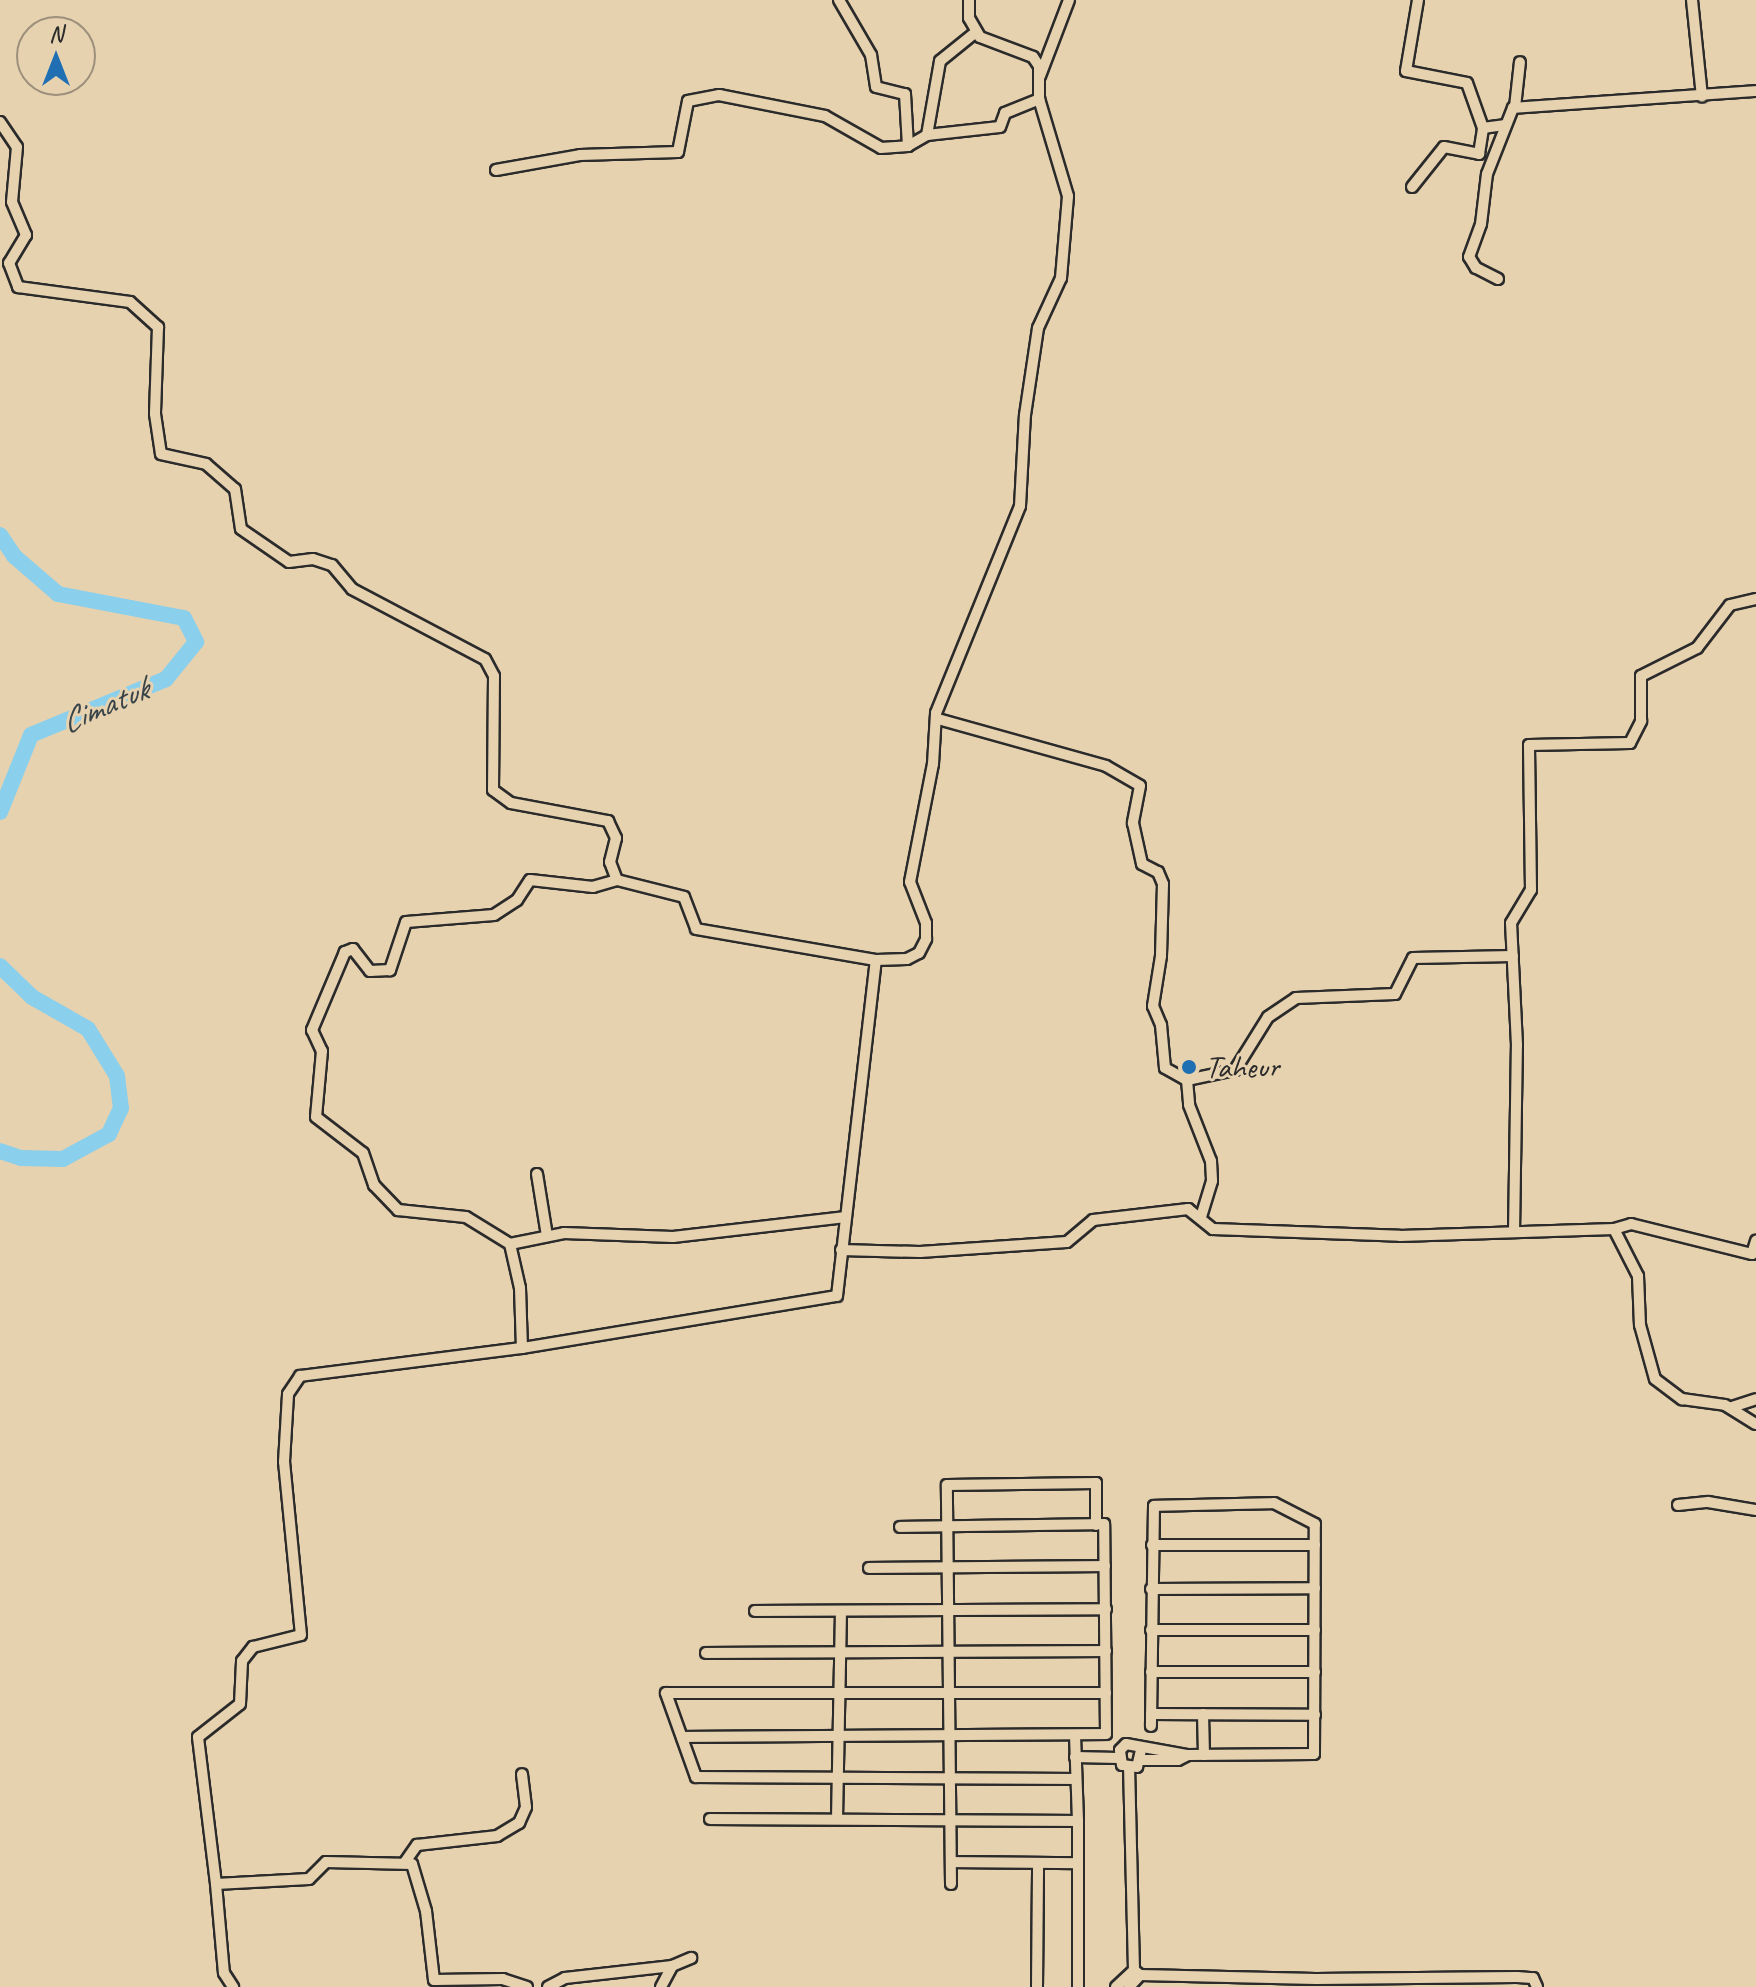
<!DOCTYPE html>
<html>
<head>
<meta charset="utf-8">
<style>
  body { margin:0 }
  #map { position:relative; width:1756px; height:1987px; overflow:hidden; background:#e7d2b0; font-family:Caveat,sans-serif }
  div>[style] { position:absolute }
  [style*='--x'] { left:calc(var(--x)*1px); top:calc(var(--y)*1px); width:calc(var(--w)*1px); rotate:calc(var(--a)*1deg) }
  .river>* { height:16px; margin:-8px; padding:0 8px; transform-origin:8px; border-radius:8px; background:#8acfeb }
  .roads { filter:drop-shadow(2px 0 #2b2b2b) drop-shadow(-2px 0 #2b2b2b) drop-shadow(0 2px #2b2b2b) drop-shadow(0 -2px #2b2b2b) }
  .street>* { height:10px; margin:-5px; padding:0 5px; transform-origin:5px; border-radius:5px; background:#e7d2b0 }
  .dots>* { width:22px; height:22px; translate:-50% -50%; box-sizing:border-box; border:4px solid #e7d2b0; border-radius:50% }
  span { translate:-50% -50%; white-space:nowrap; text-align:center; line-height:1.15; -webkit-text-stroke:6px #e7d2b0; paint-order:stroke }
  .poi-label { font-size:32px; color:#2b2b2b }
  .left { translate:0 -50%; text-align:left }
  .water-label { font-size:34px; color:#394448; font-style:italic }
  .north { position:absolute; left:16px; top:16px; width:80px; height:80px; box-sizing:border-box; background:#e7d2b0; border:2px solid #9c8f7b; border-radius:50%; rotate:0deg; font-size:22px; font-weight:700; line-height:32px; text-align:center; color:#2b2b2b }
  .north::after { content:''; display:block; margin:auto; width:28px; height:36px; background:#1f6fb2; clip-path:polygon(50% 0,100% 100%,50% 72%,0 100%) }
</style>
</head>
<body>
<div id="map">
  <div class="river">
    <i style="--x:0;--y:535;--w:25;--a:56"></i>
    <i style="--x:14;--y:556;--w:58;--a:40.8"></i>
    <i style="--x:58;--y:594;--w:128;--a:10.8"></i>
    <i style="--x:184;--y:618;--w:27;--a:63"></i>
    <i style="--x:196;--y:642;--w:48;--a:129"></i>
    <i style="--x:166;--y:679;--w:146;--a:157.5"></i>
    <i style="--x:31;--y:735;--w:83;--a:111.9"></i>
    <i style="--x:0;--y:966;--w:45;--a:44.1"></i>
    <i style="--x:32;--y:997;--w:64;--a:29.7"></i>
    <i style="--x:88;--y:1029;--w:55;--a:58.3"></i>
    <i style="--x:117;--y:1076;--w:32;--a:83"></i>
    <i style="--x:121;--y:1108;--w:29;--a:115"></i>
    <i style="--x:109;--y:1134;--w:52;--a:151.5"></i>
    <i style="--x:63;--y:1159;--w:42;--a:-178.6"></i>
    <i style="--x:21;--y:1158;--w:22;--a:-162"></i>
  </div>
  <div class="roads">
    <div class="street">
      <i style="--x:839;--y:0;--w:64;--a:59.8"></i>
      <i style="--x:871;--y:55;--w:32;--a:81"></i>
      <i style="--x:876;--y:87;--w:30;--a:14"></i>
      <i style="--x:905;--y:94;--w:52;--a:86.7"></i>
      <i style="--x:1418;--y:0;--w:72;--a:99.6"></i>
      <i style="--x:1406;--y:71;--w:62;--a:11.1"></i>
      <i style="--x:1467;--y:83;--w:48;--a:70.4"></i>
      <i style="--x:1692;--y:0;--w:97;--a:84.1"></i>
      <i style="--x:1040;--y:76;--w:81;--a:-69.1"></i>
      <i style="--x:1515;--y:107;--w:45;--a:-83.7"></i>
      <i style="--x:0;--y:122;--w:30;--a:56"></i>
      <i style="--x:17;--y:147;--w:55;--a:95.2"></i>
      <i style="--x:12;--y:202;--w:36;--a:67"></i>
      <i style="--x:26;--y:235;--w:33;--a:121"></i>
      <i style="--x:9;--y:263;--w:26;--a:69"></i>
      <i style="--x:18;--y:287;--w:113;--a:7.6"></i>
      <i style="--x:130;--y:302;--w:38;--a:42"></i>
      <i style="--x:158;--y:327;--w:87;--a:92"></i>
      <i style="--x:155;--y:414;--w:40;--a:81.5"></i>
      <i style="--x:161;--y:454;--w:46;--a:12.5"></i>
      <i style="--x:206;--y:464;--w:38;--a:41"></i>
      <i style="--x:235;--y:489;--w:40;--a:81.5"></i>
      <i style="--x:241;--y:529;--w:58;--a:34.5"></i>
      <i style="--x:289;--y:562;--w:24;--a:-7"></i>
      <i style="--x:313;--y:559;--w:20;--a:18"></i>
      <i style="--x:332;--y:565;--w:31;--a:50"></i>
      <i style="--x:352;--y:589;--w:150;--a:27.8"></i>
      <i style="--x:485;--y:659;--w:19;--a:62"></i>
      <i style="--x:494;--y:676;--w:114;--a:90.5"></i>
      <i style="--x:493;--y:790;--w:22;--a:36"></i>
      <i style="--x:511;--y:803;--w:99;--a:10.5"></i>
      <i style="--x:608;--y:821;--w:19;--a:65"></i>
      <i style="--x:616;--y:838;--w:25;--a:104"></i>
      <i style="--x:610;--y:862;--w:19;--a:69"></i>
      <i style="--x:617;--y:880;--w:69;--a:14.2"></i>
      <i style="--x:684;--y:897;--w:34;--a:69"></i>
      <i style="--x:696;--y:929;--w:183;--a:9.8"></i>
      <i style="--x:927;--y:135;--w:75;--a:-80"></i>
      <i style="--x:940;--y:61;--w:46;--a:-38.9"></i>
      <i style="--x:496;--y:170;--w:85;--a:-10.1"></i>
      <i style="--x:580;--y:155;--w:98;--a:-1.8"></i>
      <i style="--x:678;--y:152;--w:52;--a:-78.9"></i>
      <i style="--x:688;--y:101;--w:32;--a:-11"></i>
      <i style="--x:719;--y:95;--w:108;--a:11.2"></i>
      <i style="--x:825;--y:116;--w:64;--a:29.7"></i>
      <i style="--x:881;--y:148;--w:27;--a:-4"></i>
      <i style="--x:908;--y:146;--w:22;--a:-30"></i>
      <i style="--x:927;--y:135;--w:73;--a:-6.3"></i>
      <i style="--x:1000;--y:127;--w:15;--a:-70"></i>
      <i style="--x:1005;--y:113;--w:37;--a:-22"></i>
      <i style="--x:1412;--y:187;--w:51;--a:-51.3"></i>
      <i style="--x:1444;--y:147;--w:36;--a:11"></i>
      <i style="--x:1479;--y:154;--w:26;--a:-81"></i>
      <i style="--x:1483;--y:128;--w:21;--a:-8"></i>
      <i style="--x:1498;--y:279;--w:25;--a:-153"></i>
      <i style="--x:1476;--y:268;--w:13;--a:-122"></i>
      <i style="--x:1469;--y:257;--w:35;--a:-70"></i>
      <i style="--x:1481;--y:224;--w:50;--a:-83.2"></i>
      <i style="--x:1487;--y:174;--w:71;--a:-68.5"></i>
      <i style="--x:1513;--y:108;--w:244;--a:-4"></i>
      <i style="--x:938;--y:719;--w:174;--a:15.6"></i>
      <i style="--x:1106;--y:766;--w:39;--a:30"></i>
      <i style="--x:1140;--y:786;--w:38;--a:101"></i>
      <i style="--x:1133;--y:823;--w:42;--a:77.6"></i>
      <i style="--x:1142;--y:864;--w:18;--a:27"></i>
      <i style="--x:1158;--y:872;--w:13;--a:67"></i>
      <i style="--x:1163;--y:884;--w:72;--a:91.6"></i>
      <i style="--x:1161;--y:956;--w:51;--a:99.1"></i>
      <i style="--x:1153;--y:1006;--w:21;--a:67"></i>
      <i style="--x:1161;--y:1025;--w:43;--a:84.7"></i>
      <i style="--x:1165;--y:1068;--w:25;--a:29"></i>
      <i style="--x:1187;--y:1080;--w:49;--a:-11.8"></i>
      <i style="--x:1235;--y:1070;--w:62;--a:-58.1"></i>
      <i style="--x:1268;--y:1017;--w:34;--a:-34"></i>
      <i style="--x:1296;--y:998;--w:99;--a:-2.3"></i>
      <i style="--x:1395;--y:994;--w:40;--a:-63.4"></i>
      <i style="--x:1413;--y:958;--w:100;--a:-1.1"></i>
      <i style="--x:617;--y:880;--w:25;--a:164"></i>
      <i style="--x:593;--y:887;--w:63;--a:-173.7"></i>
      <i style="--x:530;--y:880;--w:24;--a:123"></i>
      <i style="--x:517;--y:900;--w:27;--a:147"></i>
      <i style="--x:494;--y:915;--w:88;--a:175.5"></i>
      <i style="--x:406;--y:922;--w:51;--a:108.4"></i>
      <i style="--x:390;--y:970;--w:20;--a:177"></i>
      <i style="--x:370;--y:971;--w:28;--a:-128"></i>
      <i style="--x:353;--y:949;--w:9;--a:159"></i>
      <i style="--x:345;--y:952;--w:85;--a:112.9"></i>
      <i style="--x:312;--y:1030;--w:23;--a:65"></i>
      <i style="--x:322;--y:1051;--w:66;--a:95.2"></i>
      <i style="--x:316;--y:1117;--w:59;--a:37.5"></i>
      <i style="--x:363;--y:1153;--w:34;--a:71"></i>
      <i style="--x:374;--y:1185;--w:35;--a:46"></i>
      <i style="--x:398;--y:1210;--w:68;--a:5.9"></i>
      <i style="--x:466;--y:1217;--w:52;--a:31.5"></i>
      <i style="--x:510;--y:1244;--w:55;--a:-11.5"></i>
      <i style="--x:564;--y:1233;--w:109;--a:2.1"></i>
      <i style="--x:673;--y:1237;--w:174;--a:-6.6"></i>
      <i style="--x:1187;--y:1080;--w:25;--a:85"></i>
      <i style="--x:1189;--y:1105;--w:60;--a:68.6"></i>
      <i style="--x:1211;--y:1161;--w:20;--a:87"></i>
      <i style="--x:1212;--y:1181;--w:37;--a:107"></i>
      <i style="--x:537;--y:1174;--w:63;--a:80.8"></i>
      <i style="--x:1614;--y:1229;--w:53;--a:62.9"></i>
      <i style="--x:1638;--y:1276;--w:49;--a:87.7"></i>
      <i style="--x:1640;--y:1325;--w:56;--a:74.5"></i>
      <i style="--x:1655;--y:1379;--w:34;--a:37"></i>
      <i style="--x:1682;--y:1399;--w:43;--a:7.9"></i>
      <i style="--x:1725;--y:1405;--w:36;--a:32"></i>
      <i style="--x:1514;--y:1232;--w:187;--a:-89.1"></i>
      <i style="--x:1517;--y:1045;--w:122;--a:-92.8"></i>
      <i style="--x:1511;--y:923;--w:39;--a:-59"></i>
      <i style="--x:1531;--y:890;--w:145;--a:-90.8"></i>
      <i style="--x:1529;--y:745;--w:101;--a:-1.1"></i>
      <i style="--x:1630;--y:743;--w:25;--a:-63"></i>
      <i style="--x:1641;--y:721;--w:45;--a:-90"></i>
      <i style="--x:1641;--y:676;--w:63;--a:-26.6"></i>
      <i style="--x:1697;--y:648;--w:54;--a:-52.5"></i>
      <i style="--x:1730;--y:605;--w:27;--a:-13"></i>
      <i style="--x:510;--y:1244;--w:45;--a:77.2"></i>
      <i style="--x:520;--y:1288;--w:60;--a:88.1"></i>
      <i style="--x:841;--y:1250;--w:79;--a:1.5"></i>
      <i style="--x:920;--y:1252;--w:147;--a:-3.9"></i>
      <i style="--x:1067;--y:1242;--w:34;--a:-40"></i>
      <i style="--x:1093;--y:1220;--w:96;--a:-6.6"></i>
      <i style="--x:1188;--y:1209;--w:32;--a:39"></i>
      <i style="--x:1213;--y:1229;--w:187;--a:2.1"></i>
      <i style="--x:1400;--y:1236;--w:214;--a:-1.9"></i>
      <i style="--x:1614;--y:1229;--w:18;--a:-16"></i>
      <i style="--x:1631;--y:1224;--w:125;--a:13.9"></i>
      <i style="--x:1752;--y:1254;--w:14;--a:-73"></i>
      <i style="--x:1732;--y:1407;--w:25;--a:-18"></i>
      <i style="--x:1678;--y:1505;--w:30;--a:-6"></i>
      <i style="--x:1708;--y:1502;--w:49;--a:9.5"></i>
      <i style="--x:1152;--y:1545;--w:163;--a:0"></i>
      <i style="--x:869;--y:1568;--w:236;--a:-0.5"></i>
      <i style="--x:1151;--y:1589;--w:164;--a:-0.3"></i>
      <i style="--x:755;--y:1611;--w:351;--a:-0.3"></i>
      <i style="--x:1151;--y:1630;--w:164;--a:0"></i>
      <i style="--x:706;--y:1653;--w:400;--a:-0.3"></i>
      <i style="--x:1151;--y:1672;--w:164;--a:0"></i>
      <i style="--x:1151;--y:1714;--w:164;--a:0.3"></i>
      <i style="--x:1203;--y:1714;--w:41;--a:88.6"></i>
      <i style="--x:682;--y:1737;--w:424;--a:-0.4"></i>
      <i style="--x:1106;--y:1734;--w:210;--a:-90.5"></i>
      <i style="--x:1104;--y:1524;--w:204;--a:179.2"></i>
      <i style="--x:1141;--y:1750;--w:17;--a:103"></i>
      <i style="--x:1137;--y:1767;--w:15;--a:-172"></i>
      <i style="--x:1122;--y:1765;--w:15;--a:-98"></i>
      <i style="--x:1120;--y:1750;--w:8;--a:-45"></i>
      <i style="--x:1126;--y:1744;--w:63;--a:10.1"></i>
      <i style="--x:1188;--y:1755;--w:126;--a:-0.5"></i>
      <i style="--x:1314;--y:1754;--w:230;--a:-89.8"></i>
      <i style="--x:1315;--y:1524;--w:46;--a:-152.9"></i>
      <i style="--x:1274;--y:1503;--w:120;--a:178.6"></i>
      <i style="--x:1154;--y:1506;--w:220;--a:90.8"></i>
      <i style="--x:1075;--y:1757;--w:43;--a:1.3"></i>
      <i style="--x:1143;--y:1760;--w:35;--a:0"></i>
      <i style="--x:1178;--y:1760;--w:11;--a:-27"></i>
      <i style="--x:1075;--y:1779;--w:379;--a:-179.7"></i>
      <i style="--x:696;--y:1777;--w:89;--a:-109.7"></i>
      <i style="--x:666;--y:1693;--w:440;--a:0"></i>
      <i style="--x:710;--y:1819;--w:368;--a:0.3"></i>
      <i style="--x:1078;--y:1821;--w:85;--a:-92"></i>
      <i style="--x:837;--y:1819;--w:208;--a:-88.9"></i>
      <i style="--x:1078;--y:1821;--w:166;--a:90"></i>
      <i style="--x:405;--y:1862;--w:21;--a:-55"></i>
      <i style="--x:417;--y:1845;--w:81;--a:-6.4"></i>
      <i style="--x:497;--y:1836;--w:26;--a:-31"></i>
      <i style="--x:519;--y:1823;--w:17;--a:-66"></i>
      <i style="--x:526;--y:1807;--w:33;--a:-97"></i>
      <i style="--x:951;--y:1862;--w:127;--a:0.5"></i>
      <i style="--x:216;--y:1884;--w:89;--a:84.9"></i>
      <i style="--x:224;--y:1973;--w:17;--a:57"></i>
      <i style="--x:951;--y:1884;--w:399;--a:-90.6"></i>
      <i style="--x:947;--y:1485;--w:149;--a:-0.8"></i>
      <i style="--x:1096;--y:1483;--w:42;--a:90"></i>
      <i style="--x:1134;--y:1970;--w:8;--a:40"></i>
      <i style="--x:1140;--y:1975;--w:176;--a:1.3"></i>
      <i style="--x:1316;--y:1979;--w:201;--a:-0.6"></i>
      <i style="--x:1517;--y:1977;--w:16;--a:4"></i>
      <i style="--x:1533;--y:1978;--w:10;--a:66"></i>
      <i style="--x:527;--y:1987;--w:25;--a:-162"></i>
      <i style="--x:503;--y:1979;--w:69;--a:179.2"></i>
      <i style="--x:434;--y:1980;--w:69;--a:-96.6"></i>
      <i style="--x:426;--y:1911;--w:49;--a:-106.6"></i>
      <i style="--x:412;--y:1864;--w:86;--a:-178.7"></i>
      <i style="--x:326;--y:1862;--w:24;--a:135"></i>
      <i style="--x:309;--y:1879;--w:93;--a:176.9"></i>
      <i style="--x:216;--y:1884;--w:148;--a:-97"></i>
      <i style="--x:198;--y:1737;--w:53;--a:-38.2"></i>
      <i style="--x:240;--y:1704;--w:43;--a:-87.3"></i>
      <i style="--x:242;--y:1661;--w:18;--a:-52"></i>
      <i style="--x:253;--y:1647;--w:49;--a:-14"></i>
      <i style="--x:301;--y:1635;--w:174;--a:-95.6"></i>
      <i style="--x:284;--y:1462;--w:68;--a:-86.6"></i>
      <i style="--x:288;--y:1394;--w:22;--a:-56"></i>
      <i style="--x:300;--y:1376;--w:224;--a:-7.2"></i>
      <i style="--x:522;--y:1348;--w:319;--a:-9.4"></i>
      <i style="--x:837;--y:1296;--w:338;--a:-83.4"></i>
      <i style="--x:876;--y:960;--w:31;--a:-2"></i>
      <i style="--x:907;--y:959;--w:13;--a:-27"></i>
      <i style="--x:919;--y:953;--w:16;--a:-63"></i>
      <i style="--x:926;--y:939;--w:16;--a:-90"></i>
      <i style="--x:926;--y:923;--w:44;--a:-111.3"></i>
      <i style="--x:910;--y:882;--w:120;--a:-79"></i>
      <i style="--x:933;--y:764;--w:51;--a:-86.6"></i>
      <i style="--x:936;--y:713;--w:223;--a:-67.9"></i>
      <i style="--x:1020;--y:506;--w:91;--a:-86.9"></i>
      <i style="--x:1025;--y:415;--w:88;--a:-81.5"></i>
      <i style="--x:1038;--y:328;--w:55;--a:-65.3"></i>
      <i style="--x:1061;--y:278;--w:82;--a:-85.1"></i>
      <i style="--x:1068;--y:196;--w:101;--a:-106.6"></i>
      <i style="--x:1039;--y:99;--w:33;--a:-90"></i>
      <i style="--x:1039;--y:66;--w:11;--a:-124"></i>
      <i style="--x:1033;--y:57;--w:57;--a:-159.3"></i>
      <i style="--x:980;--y:37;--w:22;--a:-120"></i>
      <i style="--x:969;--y:18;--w:18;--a:-90"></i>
      <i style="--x:548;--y:1987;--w:19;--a:-28"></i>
      <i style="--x:565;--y:1978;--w:108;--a:-6.4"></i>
      <i style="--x:661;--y:1987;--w:24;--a:-62"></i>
      <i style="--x:672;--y:1966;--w:21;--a:-23"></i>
      <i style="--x:1037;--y:1987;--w:124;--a:-89.5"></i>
      <i style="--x:1116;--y:1987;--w:25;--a:-43"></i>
      <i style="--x:1134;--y:1970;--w:201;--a:-91.4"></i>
      <i style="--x:1129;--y:1987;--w:16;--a:-47"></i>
    </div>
  </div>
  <div class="dots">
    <i style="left:1189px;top:1067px;background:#1f6fb2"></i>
  </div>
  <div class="poi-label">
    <span class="left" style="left:1205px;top:1067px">Taheur</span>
  </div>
  <div class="water-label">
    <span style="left:104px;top:705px;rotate:-23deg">Cimatuk</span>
  </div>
  <div class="north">N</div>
</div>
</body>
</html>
